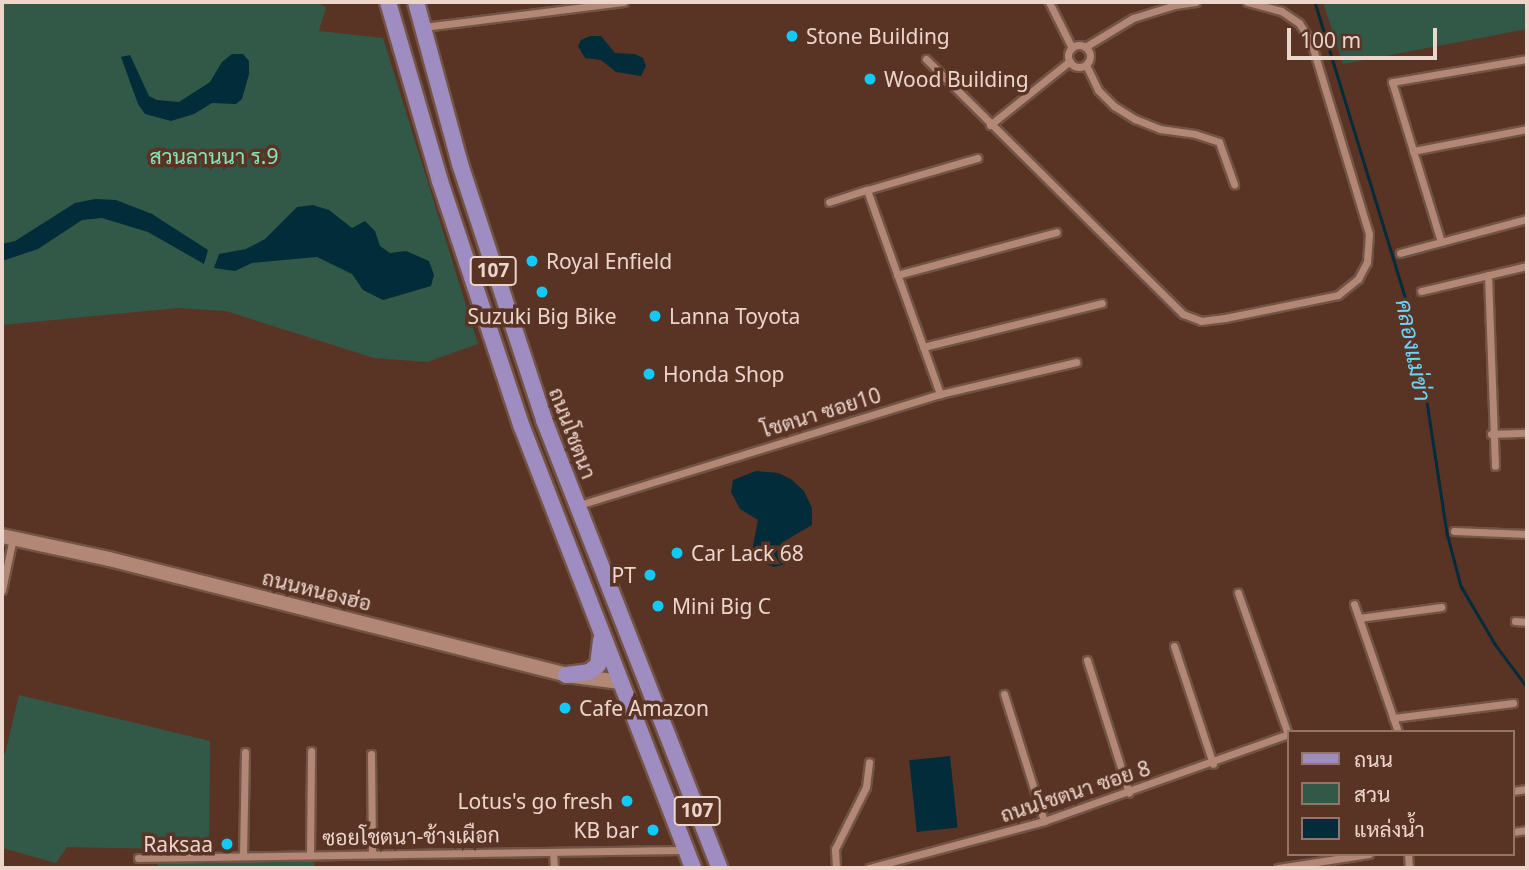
<!DOCTYPE html>
<html>
<head>
<meta charset="utf-8">
<style>
  body { margin:0 }
  #map { position:relative; width:1529px; height:870px; overflow:hidden; background:#593425; font-family:"Noto Sans",Sarabun,sans-serif }
  div>[style] { position:absolute }
  [style*='--x'] { left:calc(var(--x)*1px); top:calc(var(--y)*1px); width:calc(var(--w)*1px); rotate:calc(var(--a)*1deg) }
  .green>* { inset:0; background:#325947 }
  .water>* { inset:0; background:#022c39; transform-origin:0 0 }
  .stream>* { height:2.5px; margin:-1.25px; padding:0 1.25px; transform-origin:1.25px; border-radius:1.25px; background:#022c39 }
  .roads { filter:drop-shadow(2px 0 #725345) drop-shadow(-2px 0 #725345) drop-shadow(0 2px #725345) drop-shadow(0 -2px #725345) }
  .minor>* { height:7px; margin:-3.5px; padding:0 3.5px; transform-origin:3.5px; border-radius:3.5px; background:#b28775 }
  .minor>.ring { margin:-3.5px; padding:0; box-sizing:content-box; background:none; border:7px solid #b28775; border-radius:50% }
  .secondary>* { height:14px; margin:-7px; padding:0 7px; transform-origin:7px; border-radius:7px; background:#b28775 }
  .primary>* { height:16px; margin:-8px; padding:0 8px; transform-origin:8px; border-radius:8px; background:#9f8cc1 }
  .dots>* { width:19px; height:19px; translate:-50% -50%; box-sizing:border-box; border:4px solid #593425; border-radius:50% }
  span { translate:-50% -50%; white-space:nowrap; text-align:center; line-height:1.15; -webkit-text-stroke:7px #593425; paint-order:stroke }
  .shield-label span { padding:2px 5px; background:#593425; border:2px solid; border-radius:5px; -webkit-text-stroke-width:0 }
  .shield-label { font-size:19px; color:#ecd5cb; font-weight:700 }
  .poi-label { font-size:21px; color:#ecd5cb }
  .left { translate:0 -50%; text-align:left }
  .right { translate:-100% -50%; text-align:right }
  .park-label { font-size:21px; color:#82e5b9 }
  .street-label { font-size:21px; color:#ecd5cb }
  .water-label { font-size:23px; color:#69d6fc; font-style:italic }
  .frame { position:absolute; inset:0; border:4px solid #ecd5cb; pointer-events:none }
  .legend { position:absolute; left:1287px; top:730px; width:228px; height:126px; box-sizing:border-box; background:#593425; border:2px solid #947467; margin:0; padding:9px 12px; list-style:none; font-size:21px; color:#ecd5cb }
  .legend li { display:flex; align-items:center; gap:14px; height:35px }
  .legend b { width:35px; border:2px solid #947467 }
  .scale { position:absolute; left:1287px; top:28px; width:150px; height:32px; box-sizing:border-box; border:4px solid #ecd5cb; border-top:0; padding-left:9px; font-size:21px; line-height:24px; white-space:nowrap; color:#ecd5cb; -webkit-text-stroke:5px #593425; paint-order:stroke }
</style>
</head>
<body>
<div id="map">
  <div class="green">
    <i style="clip-path:polygon(2px 2px,315px 2px,326px 7px,319px 31px,383px 38px,478px 344px,427px 362px,374px 358px,226px 311px,177px 308px,2px 325px)"></i>
    <i style="clip-path:polygon(1323px 2px,1527px 2px,1527px 29px,1343px 64px)"></i>
    <i style="clip-path:polygon(19px 695px,210px 741px,209px 850px,67px 847px,56px 863px,2px 848px,2px 754px,5px 754px)"></i>
    <i style="clip-path:polygon(314px 860px,314px 868px,155px 868px,159px 862px)"></i>
  </div>
  <div class="water">
    <i style="clip-path:polygon(590px 36px,601px 36px,615px 53px,635px 54px,643px 58px,646px 66px,641px 76px,616px 72px,601px 60px,585px 58px,578px 46px,581px 40px)"></i>
    <i style="clip-path:polygon(232px 54px,243px 54px,249px 61px,249px 74px,242px 99px,236px 104px,212px 103px,194px 114px,171px 121px,145px 114px,138px 104px,121px 57px,130px 55px,149px 96px,157px 100px,179px 102px,210px 82px,222px 62px)"></i>
    <i style="clip-path:polygon(95px 199px,116px 200px,152px 214px,208px 250px,204px 264px,148px 232px,102px 218px,82px 220px,38px 249px,2px 261px,2px 244px,15px 241px,75px 203px)"></i>
    <i style="clip-path:polygon(313px 205px,329px 210px,352px 228px,365px 221px,375px 231px,380px 246px,390px 253px,406px 251px,429px 261px,434px 275px,431px 286px,383px 300px,363px 290px,352px 274px,317px 257px,252px 263px,235px 271px,214px 268px,219px 254px,246px 249px,265px 239px,297px 207px)"></i>
    <i style="clip-path:polygon(756px 471px,778px 473px,791px 479px,804px 491px,812px 508px,812px 525px,783px 542px,783px 554px,790px 563px,774px 567px,759px 562px,752px 551px,758px 520px,740px 509px,731px 492px,733px 480px)"></i>
    <i style="left:950px;top:756px;width:72px;height:41px;rotate:84deg"></i>
  </div>
  <div class="stream">
    <i style="--x:1315;--y:2;--w:312;--a:73"></i>
    <i style="--x:1406;--y:300;--w:91;--a:77.9"></i>
    <i style="--x:1425;--y:389;--w:146;--a:81.3"></i>
    <i style="--x:1447;--y:533;--w:55;--a:75.2"></i>
    <i style="--x:1461;--y:586;--w:67;--a:59.6"></i>
    <i style="--x:1495;--y:644;--w:54;--a:53.3"></i>
  </div>
  <div class="roads">
    <div class="minor">
      <i style="--x:1049;--y:2;--w:51;--a:63.4"></i>
      <i style="--x:423;--y:27;--w:202;--a:-7.1"></i>
      <i class="ring" style="left:1068px;top:45px;width:15px;height:15px"></i>
      <i style="--x:1085;--y:47;--w:56;--a:-31.1"></i>
      <i style="--x:1133;--y:18;--w:44;--a:-17.2"></i>
      <i style="--x:1175;--y:5;--w:21;--a:-8"></i>
      <i style="--x:926;--y:59;--w:362;--a:44.8"></i>
      <i style="--x:1183;--y:314;--w:19;--a:21"></i>
      <i style="--x:1201;--y:321;--w:24;--a:-7"></i>
      <i style="--x:1225;--y:318;--w:115;--a:-11.5"></i>
      <i style="--x:1338;--y:295;--w:26;--a:-39"></i>
      <i style="--x:1358;--y:279;--w:19;--a:-62"></i>
      <i style="--x:1367;--y:262;--w:28;--a:-86"></i>
      <i style="--x:1369;--y:234;--w:201;--a:-106.8"></i>
      <i style="--x:1311;--y:42;--w:22;--a:-122"></i>
      <i style="--x:1299;--y:23;--w:22;--a:-146"></i>
      <i style="--x:1281;--y:11;--w:35;--a:-165"></i>
      <i style="--x:1086;--y:65;--w:28;--a:64"></i>
      <i style="--x:1098;--y:90;--w:23;--a:45"></i>
      <i style="--x:1114;--y:106;--w:25;--a:32"></i>
      <i style="--x:1135;--y:119;--w:27;--a:22"></i>
      <i style="--x:1160;--y:129;--w:35;--a:8"></i>
      <i style="--x:1195;--y:134;--w:25;--a:18"></i>
      <i style="--x:1219;--y:142;--w:45;--a:70.3"></i>
      <i style="--x:990;--y:125;--w:102;--a:-38.7"></i>
      <i style="--x:1413;--y:151;--w:116;--a:-10.9"></i>
      <i style="--x:867;--y:190;--w:115;--a:-16.2"></i>
      <i style="--x:829;--y:202;--w:40;--a:-18"></i>
      <i style="--x:867;--y:190;--w:217;--a:70.3"></i>
      <i style="--x:1441;--y:242;--w:167;--a:-107"></i>
      <i style="--x:1392;--y:82;--w:137;--a:-9.7"></i>
      <i style="--x:1400;--y:253;--w:131;--a:-15"></i>
      <i style="--x:897;--y:275;--w:165;--a:-15.1"></i>
      <i style="--x:1488;--y:275;--w:191;--a:87.9"></i>
      <i style="--x:1421;--y:291;--w:109;--a:-13.3"></i>
      <i style="--x:923;--y:347;--w:184;--a:-13.8"></i>
      <i style="--x:1491;--y:434;--w:36;--a:-2"></i>
      <i style="--x:579;--y:505;--w:378;--a:-17.1"></i>
      <i style="--x:940;--y:394;--w:140;--a:-13.2"></i>
      <i style="--x:1454;--y:531;--w:73;--a:2.4"></i>
      <i style="--x:2;--y:590;--w:53;--a:-78.1"></i>
      <i style="--x:1354;--y:604;--w:135;--a:71"></i>
      <i style="--x:1359;--y:618;--w:83;--a:-7.6"></i>
      <i style="--x:1515;--y:621;--w:12;--a:5"></i>
      <i style="--x:1174;--y:646;--w:124;--a:71.7"></i>
      <i style="--x:1087;--y:660;--w:139;--a:72.5"></i>
      <i style="--x:1004;--y:694;--w:133;--a:72.5"></i>
      <i style="--x:1393;--y:718;--w:121;--a:-7.1"></i>
      <i style="--x:371;--y:754;--w:100;--a:89.4"></i>
      <i style="--x:1513;--y:791;--w:14;--a:-8"></i>
      <i style="--x:1513;--y:832;--w:14;--a:-8"></i>
      <i style="--x:553;--y:852;--w:16;--a:86"></i>
      <i style="--x:1408;--y:854;--w:14;--a:86"></i>
      <i style="--x:310;--y:855;--w:104;--a:-89.4"></i>
      <i style="--x:243;--y:856;--w:104;--a:-88.9"></i>
      <i style="--x:138;--y:858;--w:547;--a:-0.84"></i>
      <i style="--x:836;--y:868;--w:19;--a:-93"></i>
      <i style="--x:835;--y:849;--w:69;--a:-63.4"></i>
      <i style="--x:866;--y:787;--w:25;--a:-83"></i>
      <i style="--x:869;--y:868;--w:181;--a:-15"></i>
      <i style="--x:1044;--y:821;--w:259;--a:-19.6"></i>
      <i style="--x:1288;--y:734;--w:150;--a:-109.5"></i>
      <i style="--x:1278;--y:868;--w:92;--a:-8.7"></i>
    </div>
    <div class="secondary">
      <i style="--x:2;--y:536;--w:109;--a:12.1"></i>
      <i style="--x:109;--y:559;--w:471;--a:14.2"></i>
      <i style="--x:566;--y:675;--w:55;--a:7.3"></i>
    </div>
    <div class="primary">
      <i style="--x:388;--y:2;--w:186;--a:73.8"></i>
      <i style="--x:440;--y:181;--w:259;--a:71.6"></i>
      <i style="--x:522;--y:427;--w:473;--a:68.8"></i>
      <i style="--x:416;--y:2;--w:168;--a:74.8"></i>
      <i style="--x:460;--y:164;--w:269;--a:71.8"></i>
      <i style="--x:544;--y:420;--w:481;--a:68.6"></i>
      <i style="--x:566;--y:675;--w:23;--a:-7"></i>
      <i style="--x:589;--y:672;--w:11;--a:-38"></i>
      <i style="--x:598;--y:665;--w:26;--a:-83"></i>
    </div>
  </div>
  <div class="dots">
    <i style="left:792px;top:36px;background:#11cafa"></i>
    <i style="left:870px;top:79px;background:#11cafa"></i>
    <i style="left:532px;top:261px;background:#11cafa"></i>
    <i style="left:542px;top:292px;background:#11cafa"></i>
    <i style="left:655px;top:316px;background:#11cafa"></i>
    <i style="left:649px;top:374px;background:#11cafa"></i>
    <i style="left:677px;top:553px;background:#11cafa"></i>
    <i style="left:650px;top:575px;background:#11cafa"></i>
    <i style="left:658px;top:606px;background:#11cafa"></i>
    <i style="left:565px;top:708px;background:#11cafa"></i>
    <i style="left:627px;top:801px;background:#11cafa"></i>
    <i style="left:653px;top:830px;background:#11cafa"></i>
    <i style="left:227px;top:844px;background:#11cafa"></i>
  </div>
  <div class="shield-label">
    <span style="left:493px;top:271px">107</span>
    <span style="left:697px;top:811px">107</span>
  </div>
  <div class="poi-label">
    <span class="left" style="left:806px;top:36px">Stone Building</span>
    <span class="left" style="left:884px;top:79px">Wood Building</span>
    <span class="left" style="left:546px;top:261px">Royal Enfield</span>
    <span style="left:542px;top:316px">Suzuki Big Bike</span>
    <span class="left" style="left:669px;top:316px">Lanna Toyota</span>
    <span class="left" style="left:663px;top:374px">Honda Shop</span>
    <span class="left" style="left:691px;top:553px">Car Lack 68</span>
    <span class="right" style="left:636px;top:575px">PT</span>
    <span class="left" style="left:672px;top:606px">Mini Big C</span>
    <span class="left" style="left:579px;top:708px">Cafe Amazon</span>
    <span class="right" style="left:613px;top:801px">Lotus's go fresh</span>
    <span class="right" style="left:639px;top:830px">KB bar</span>
    <span class="right" style="left:213px;top:844px">Raksaa</span>
  </div>
  <div class="park-label">
    <span style="left:214px;top:156px">สวนลานนา ร.9</span>
  </div>
  <div class="street-label">
    <span style="left:821px;top:412px;rotate:-17deg">โชตนา ซอย10</span>
    <span style="left:573px;top:433px;rotate:69deg">ถนนโชตนา</span>
    <span style="left:317px;top:590px;rotate:14deg">ถนนหนองฮ่อ</span>
    <span style="left:1075px;top:791px;rotate:-18deg">ถนนโชตนา ซอย 8</span>
    <span style="left:411px;top:836px;rotate:-1deg">ซอยโชตนา-ช้างเผือก</span>
  </div>
  <div class="water-label">
    <span style="left:1414px;top:350px;rotate:79deg">คลองแม่ข่า</span>
  </div>
  <div class="frame"></div>
  <ul class="legend">
  <li><b style="height:9px;background:#9f8cc1"></b>ถนน</li>
  <li><b style="height:19px;background:#325947"></b>สวน</li>
  <li><b style="height:19px;background:#022c39"></b>แหล่งน้ำ</li>
  </ul>
  <div class="scale">100 m</div>
</div>
</body>
</html>
